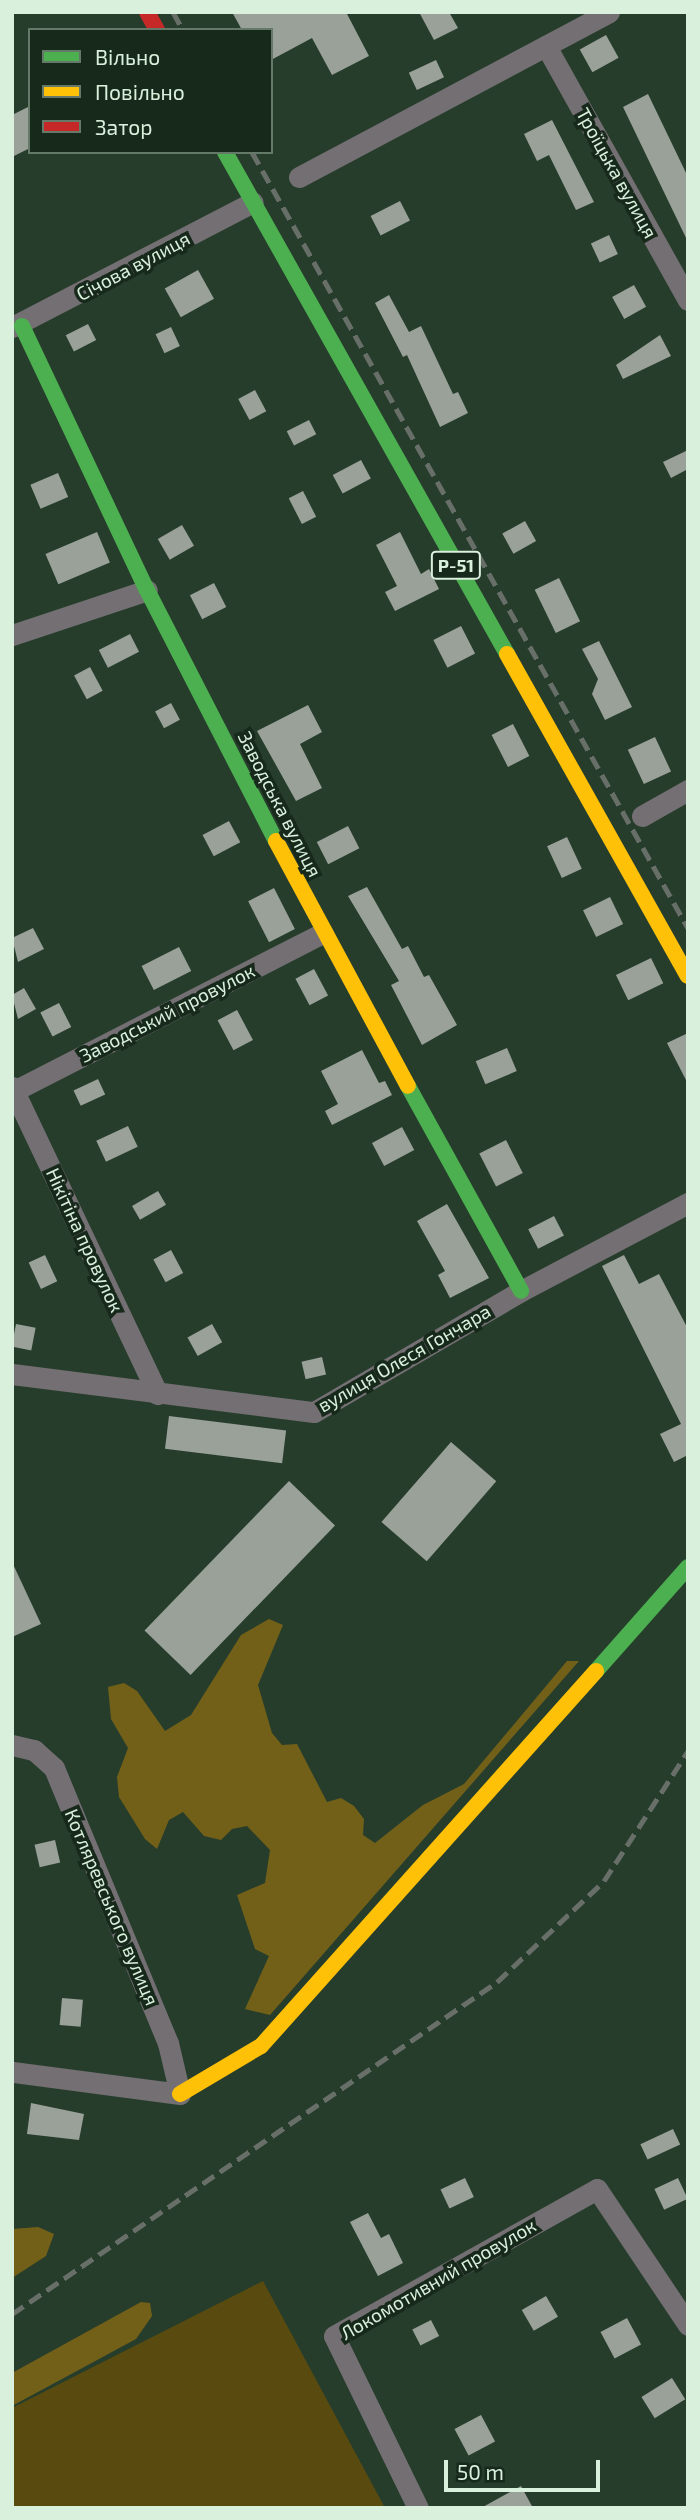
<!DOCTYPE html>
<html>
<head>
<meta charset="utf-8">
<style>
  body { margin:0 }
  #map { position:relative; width:700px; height:2520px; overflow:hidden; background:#273d2c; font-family:"Exo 2",sans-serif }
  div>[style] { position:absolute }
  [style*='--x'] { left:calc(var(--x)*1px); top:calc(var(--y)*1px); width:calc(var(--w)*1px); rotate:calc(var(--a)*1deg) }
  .green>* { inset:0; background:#594b0f }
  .forest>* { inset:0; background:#726019 }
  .building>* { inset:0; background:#99a198; transform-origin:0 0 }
  .street>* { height:21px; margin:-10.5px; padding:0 10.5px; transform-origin:10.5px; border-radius:10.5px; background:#736f73 }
  .fast>* { height:16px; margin:-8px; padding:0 8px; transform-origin:8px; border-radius:8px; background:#4caf50 }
  .slow>* { height:16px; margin:-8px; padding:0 8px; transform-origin:8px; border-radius:8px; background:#ffc107 }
  .jam>* { height:16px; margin:-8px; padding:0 8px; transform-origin:8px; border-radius:8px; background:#c62828 }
  .rail>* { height:5px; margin-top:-2.5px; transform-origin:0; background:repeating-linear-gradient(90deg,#686f69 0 14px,transparent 0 21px) }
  span { translate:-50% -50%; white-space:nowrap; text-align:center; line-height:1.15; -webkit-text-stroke:7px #17291b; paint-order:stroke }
  .shield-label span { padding:2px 5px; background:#17291b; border:2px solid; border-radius:5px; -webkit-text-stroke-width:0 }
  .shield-label { font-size:18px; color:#d9f0dc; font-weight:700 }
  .street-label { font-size:19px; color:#d9f0dc }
  .frame { position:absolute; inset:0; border:14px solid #d9f0dc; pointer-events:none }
  .legend { position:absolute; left:28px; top:28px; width:245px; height:126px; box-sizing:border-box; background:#17291b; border:2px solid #657968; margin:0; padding:9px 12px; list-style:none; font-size:21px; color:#d9f0dc }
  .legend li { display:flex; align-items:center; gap:14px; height:35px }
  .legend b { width:35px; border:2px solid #657968 }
  .scale { position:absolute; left:444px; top:2460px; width:156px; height:32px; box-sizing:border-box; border:4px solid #d9f0dc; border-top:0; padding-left:9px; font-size:21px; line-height:24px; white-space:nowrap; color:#d9f0dc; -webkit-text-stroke:5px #17291b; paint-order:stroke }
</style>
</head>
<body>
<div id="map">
  <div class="green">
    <i style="clip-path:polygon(263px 2281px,385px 2508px,12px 2508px,12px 2408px)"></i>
  </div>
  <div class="forest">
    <i style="clip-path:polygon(269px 1619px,283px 1625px,258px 1685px,272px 1733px,282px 1745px,297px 1744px,327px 1802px,341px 1798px,354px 1806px,364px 1819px,363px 1835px,375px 1843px,423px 1805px,464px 1784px,567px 1661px,579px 1661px,270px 2015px,245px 2009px,269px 1956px,255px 1949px,237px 1895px,265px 1883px,270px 1850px,247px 1826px,232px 1829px,221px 1840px,204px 1836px,183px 1812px,169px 1820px,157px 1849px,145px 1839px,119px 1797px,117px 1777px,128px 1748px,111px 1719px,108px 1687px,124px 1683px,137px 1691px,165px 1731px,191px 1715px,241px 1635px)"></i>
    <i style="clip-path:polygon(38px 2227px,54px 2234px,46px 2256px,12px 2278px,12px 2229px)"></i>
    <i style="clip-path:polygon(141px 2302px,150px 2303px,152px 2316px,136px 2339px,12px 2406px,12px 2373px)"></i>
  </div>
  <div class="building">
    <i style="clip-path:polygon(232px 12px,346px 12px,369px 56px,332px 75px,312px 38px,271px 60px,271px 30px,242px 30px)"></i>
    <i style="clip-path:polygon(419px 12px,449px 12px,458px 28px,434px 40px)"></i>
    <i style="left:606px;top:35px;width:26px;height:30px;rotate:61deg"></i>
    <i style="left:436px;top:60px;width:19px;height:30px;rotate:65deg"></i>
    <i style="clip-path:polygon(648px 94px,688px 177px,688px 242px,623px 107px)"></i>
    <i style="clip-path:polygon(30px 106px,30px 148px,12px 157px,12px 115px)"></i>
    <i style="clip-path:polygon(552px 120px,594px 202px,576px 210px,549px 155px,537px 161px,524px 134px)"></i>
    <i style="left:400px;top:201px;width:22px;height:33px;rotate:63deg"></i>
    <i style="left:609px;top:235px;width:21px;height:20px;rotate:65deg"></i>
    <i style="left:198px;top:270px;width:33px;height:38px;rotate:61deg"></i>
    <i style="left:634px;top:285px;width:25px;height:25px;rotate:61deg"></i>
    <i style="clip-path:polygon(389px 295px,409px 332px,421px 326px,453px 394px,458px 392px,468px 413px,440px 427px,407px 355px,403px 357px,375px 303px)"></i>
    <i style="left:88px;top:324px;width:18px;height:25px;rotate:63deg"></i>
    <i style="left:171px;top:327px;width:21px;height:17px;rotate:65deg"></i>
    <i style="clip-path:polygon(660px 335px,671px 356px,623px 379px,616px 365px)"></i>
    <i style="left:255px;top:390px;width:24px;height:19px;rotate:62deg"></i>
    <i style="left:309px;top:420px;width:16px;height:25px;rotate:63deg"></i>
    <i style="clip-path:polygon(688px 450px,688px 469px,671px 478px,663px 462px)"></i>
    <i style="left:361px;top:460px;width:21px;height:32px;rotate:62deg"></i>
    <i style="left:58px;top:473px;width:26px;height:30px;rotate:67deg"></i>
    <i style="left:303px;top:491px;width:29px;height:16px;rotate:63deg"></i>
    <i style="left:525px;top:521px;width:23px;height:26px;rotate:61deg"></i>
    <i style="left:182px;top:525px;width:24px;height:28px;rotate:60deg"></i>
    <i style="left:97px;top:532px;width:33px;height:56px;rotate:67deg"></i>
    <i style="clip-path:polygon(400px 532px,421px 574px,429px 569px,439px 589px,395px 611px,385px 592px,397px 586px,376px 545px)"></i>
    <i style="left:559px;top:578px;width:48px;height:27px;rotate:64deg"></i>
    <i style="left:214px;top:583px;width:27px;height:27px;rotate:63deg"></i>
    <i style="left:461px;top:626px;width:31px;height:31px;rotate:63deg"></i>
    <i style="left:130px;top:634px;width:20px;height:35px;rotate:63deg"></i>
    <i style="clip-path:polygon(599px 641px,632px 707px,605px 720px,592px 694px,598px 679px,582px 649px)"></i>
    <i style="left:90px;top:667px;width:27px;height:18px;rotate:62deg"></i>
    <i style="left:171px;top:703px;width:19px;height:18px;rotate:62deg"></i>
    <i style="clip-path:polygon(308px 705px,322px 732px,300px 744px,322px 788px,296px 801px,257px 731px)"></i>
    <i style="left:513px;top:724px;width:36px;height:24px;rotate:63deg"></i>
    <i style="left:655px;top:737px;width:38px;height:30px;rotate:65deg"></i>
    <i style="left:229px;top:821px;width:24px;height:30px;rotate:62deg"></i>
    <i style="left:348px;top:826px;width:25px;height:35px;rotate:63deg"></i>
    <i style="left:567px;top:837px;width:35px;height:22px;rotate:65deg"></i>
    <i style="clip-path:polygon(367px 887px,402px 949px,408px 946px,424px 977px,429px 975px,457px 1025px,422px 1045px,391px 985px,399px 981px,348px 896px)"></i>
    <i style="left:274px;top:888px;width:46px;height:29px;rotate:63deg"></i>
    <i style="left:610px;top:897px;width:30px;height:30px;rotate:64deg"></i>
    <i style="clip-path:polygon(33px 928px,44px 949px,18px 962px,12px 938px)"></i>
    <i style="left:179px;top:947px;width:27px;height:42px;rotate:63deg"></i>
    <i style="left:651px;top:958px;width:28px;height:39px;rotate:64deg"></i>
    <i style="left:314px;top:969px;width:30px;height:21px;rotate:62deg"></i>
    <i style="clip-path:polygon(24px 988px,36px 1009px,18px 1019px,12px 995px)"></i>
    <i style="left:59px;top:1003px;width:27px;height:21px;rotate:63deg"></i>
    <i style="left:237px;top:1010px;width:34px;height:22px;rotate:62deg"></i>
    <i style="clip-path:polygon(688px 1033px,688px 1084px,667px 1043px)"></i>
    <i style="left:507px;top:1048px;width:25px;height:34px;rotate:67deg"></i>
    <i style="clip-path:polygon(362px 1050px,379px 1083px,385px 1081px,392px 1095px,332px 1125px,325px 1111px,338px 1104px,321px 1071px)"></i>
    <i style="left:98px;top:1079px;width:17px;height:27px;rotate:65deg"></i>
    <i style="left:128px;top:1126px;width:23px;height:35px;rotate:65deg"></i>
    <i style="left:402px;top:1127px;width:26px;height:34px;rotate:62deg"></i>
    <i style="left:506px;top:1140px;width:37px;height:30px;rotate:63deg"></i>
    <i style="left:158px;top:1191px;width:16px;height:30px;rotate:60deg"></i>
    <i style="clip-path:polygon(447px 1204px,489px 1278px,450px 1298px,438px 1275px,445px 1271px,417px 1221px)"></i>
    <i style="left:554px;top:1216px;width:22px;height:29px;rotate:63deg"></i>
    <i style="left:171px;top:1250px;width:26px;height:20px;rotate:62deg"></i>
    <i style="left:45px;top:1255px;width:29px;height:18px;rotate:65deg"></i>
    <i style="clip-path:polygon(624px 1255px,639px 1284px,659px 1274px,688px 1329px,688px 1455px,674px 1462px,660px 1434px,681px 1424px,602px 1266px)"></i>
    <i style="left:16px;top:1324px;width:20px;height:23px;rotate:11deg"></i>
    <i style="left:212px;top:1324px;width:21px;height:28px;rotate:61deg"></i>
    <i style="left:322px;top:1357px;width:18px;height:21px;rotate:77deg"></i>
    <i style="left:169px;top:1416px;width:118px;height:33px;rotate:7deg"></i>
    <i style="left:451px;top:1442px;width:60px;height:106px;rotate:41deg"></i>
    <i style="left:289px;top:1481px;width:64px;height:208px;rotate:44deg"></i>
    <i style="clip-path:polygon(12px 1562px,41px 1624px,12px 1637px)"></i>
    <i style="left:55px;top:1840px;width:23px;height:21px;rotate:77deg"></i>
    <i style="left:62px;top:1998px;width:21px;height:27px;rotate:5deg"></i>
    <i style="clip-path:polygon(31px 2103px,84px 2114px,79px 2140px,27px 2134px)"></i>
    <i style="left:673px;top:2129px;width:17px;height:36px;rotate:65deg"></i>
    <i style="left:465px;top:2178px;width:21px;height:27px;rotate:65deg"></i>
    <i style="left:678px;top:2178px;width:23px;height:26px;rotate:65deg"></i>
    <i style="clip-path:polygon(368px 2213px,381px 2238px,389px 2234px,403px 2263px,378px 2276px,350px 2222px)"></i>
    <i style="left:546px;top:2296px;width:24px;height:28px;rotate:60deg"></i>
    <i style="left:627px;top:2318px;width:30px;height:30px;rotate:62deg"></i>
    <i style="left:431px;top:2320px;width:18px;height:21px;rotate:63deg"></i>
    <i style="left:672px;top:2378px;width:25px;height:36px;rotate:58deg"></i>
    <i style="left:481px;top:2415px;width:30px;height:30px;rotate:62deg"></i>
    <i style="clip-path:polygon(521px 2486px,533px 2508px,481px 2508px)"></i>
  </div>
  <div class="street">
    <i style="--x:546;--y:46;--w:291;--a:60.8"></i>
    <i style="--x:299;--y:177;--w:351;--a:-28"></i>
    <i style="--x:12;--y:327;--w:271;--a:-27.4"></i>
    <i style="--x:12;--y:635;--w:142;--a:-18.4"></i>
    <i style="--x:642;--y:816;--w:53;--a:-29.5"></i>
    <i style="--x:12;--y:1087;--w:340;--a:64.6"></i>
    <i style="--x:12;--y:1092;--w:349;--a:-27.1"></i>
    <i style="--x:12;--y:1374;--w:304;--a:7.2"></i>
    <i style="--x:314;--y:1412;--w:240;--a:-30.3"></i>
    <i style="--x:521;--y:1291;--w:189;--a:-27.8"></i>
    <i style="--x:12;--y:1745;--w:23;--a:13"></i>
    <i style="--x:34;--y:1750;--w:27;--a:42"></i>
    <i style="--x:54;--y:1768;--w:298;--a:67.5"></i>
    <i style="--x:168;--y:2043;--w:52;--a:76.8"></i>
    <i style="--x:180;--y:2094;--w:169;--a:-172.5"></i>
    <i style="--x:418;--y:2508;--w:191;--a:-116"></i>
    <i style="--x:334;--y:2336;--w:301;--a:-29.2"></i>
    <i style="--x:597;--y:2189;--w:164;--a:56.2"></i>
  </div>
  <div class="fast">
    <i style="--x:225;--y:152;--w:576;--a:60.67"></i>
    <i style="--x:22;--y:326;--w:292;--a:64.7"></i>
    <i style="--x:147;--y:590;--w:282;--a:62.8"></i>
    <i style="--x:408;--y:1086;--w:234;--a:61.1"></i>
    <i style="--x:596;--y:1671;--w:139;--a:-48.5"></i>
  </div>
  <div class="slow">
    <i style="--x:507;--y:654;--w:369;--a:60.7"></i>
    <i style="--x:276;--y:841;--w:278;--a:61.7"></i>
    <i style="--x:180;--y:2094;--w:94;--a:-30.7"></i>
    <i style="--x:261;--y:2046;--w:503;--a:-48.22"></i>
  </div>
  <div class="jam">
    <i style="--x:147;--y:12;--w:21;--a:61"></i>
  </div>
  <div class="rail">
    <i style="--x:173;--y:12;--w:21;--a:61"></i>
    <i style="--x:252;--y:152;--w:890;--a:60.67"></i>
    <i style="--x:12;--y:2314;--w:588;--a:-34.39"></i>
    <i style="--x:497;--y:1982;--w:147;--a:-43.3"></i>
    <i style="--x:604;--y:1881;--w:155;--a:-57.1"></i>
  </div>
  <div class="shield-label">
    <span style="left:456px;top:565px">Р-51</span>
  </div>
  <div class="street-label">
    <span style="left:617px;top:173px;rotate:61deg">Троїцька вулиця</span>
    <span style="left:133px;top:266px;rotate:-28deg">Січова вулиця</span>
    <span style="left:280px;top:804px;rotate:63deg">Заводська вулиця</span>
    <span style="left:167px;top:1013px;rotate:-27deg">Заводський провулок</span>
    <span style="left:85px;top:1240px;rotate:65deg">Нікітіна провулок</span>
    <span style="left:404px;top:1358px;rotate:-30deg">вулиця Олеся Гончара</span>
    <span style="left:112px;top:1907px;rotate:67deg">Котляревського вулиця</span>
    <span style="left:438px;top:2279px;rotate:-30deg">Локомотивний провулок</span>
  </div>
  <div class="frame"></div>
  <ul class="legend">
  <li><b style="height:9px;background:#4caf50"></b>Вільно</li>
  <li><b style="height:9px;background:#ffc107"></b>Повільно</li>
  <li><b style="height:9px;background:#c62828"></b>Затор</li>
  </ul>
  <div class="scale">50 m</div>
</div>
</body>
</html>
